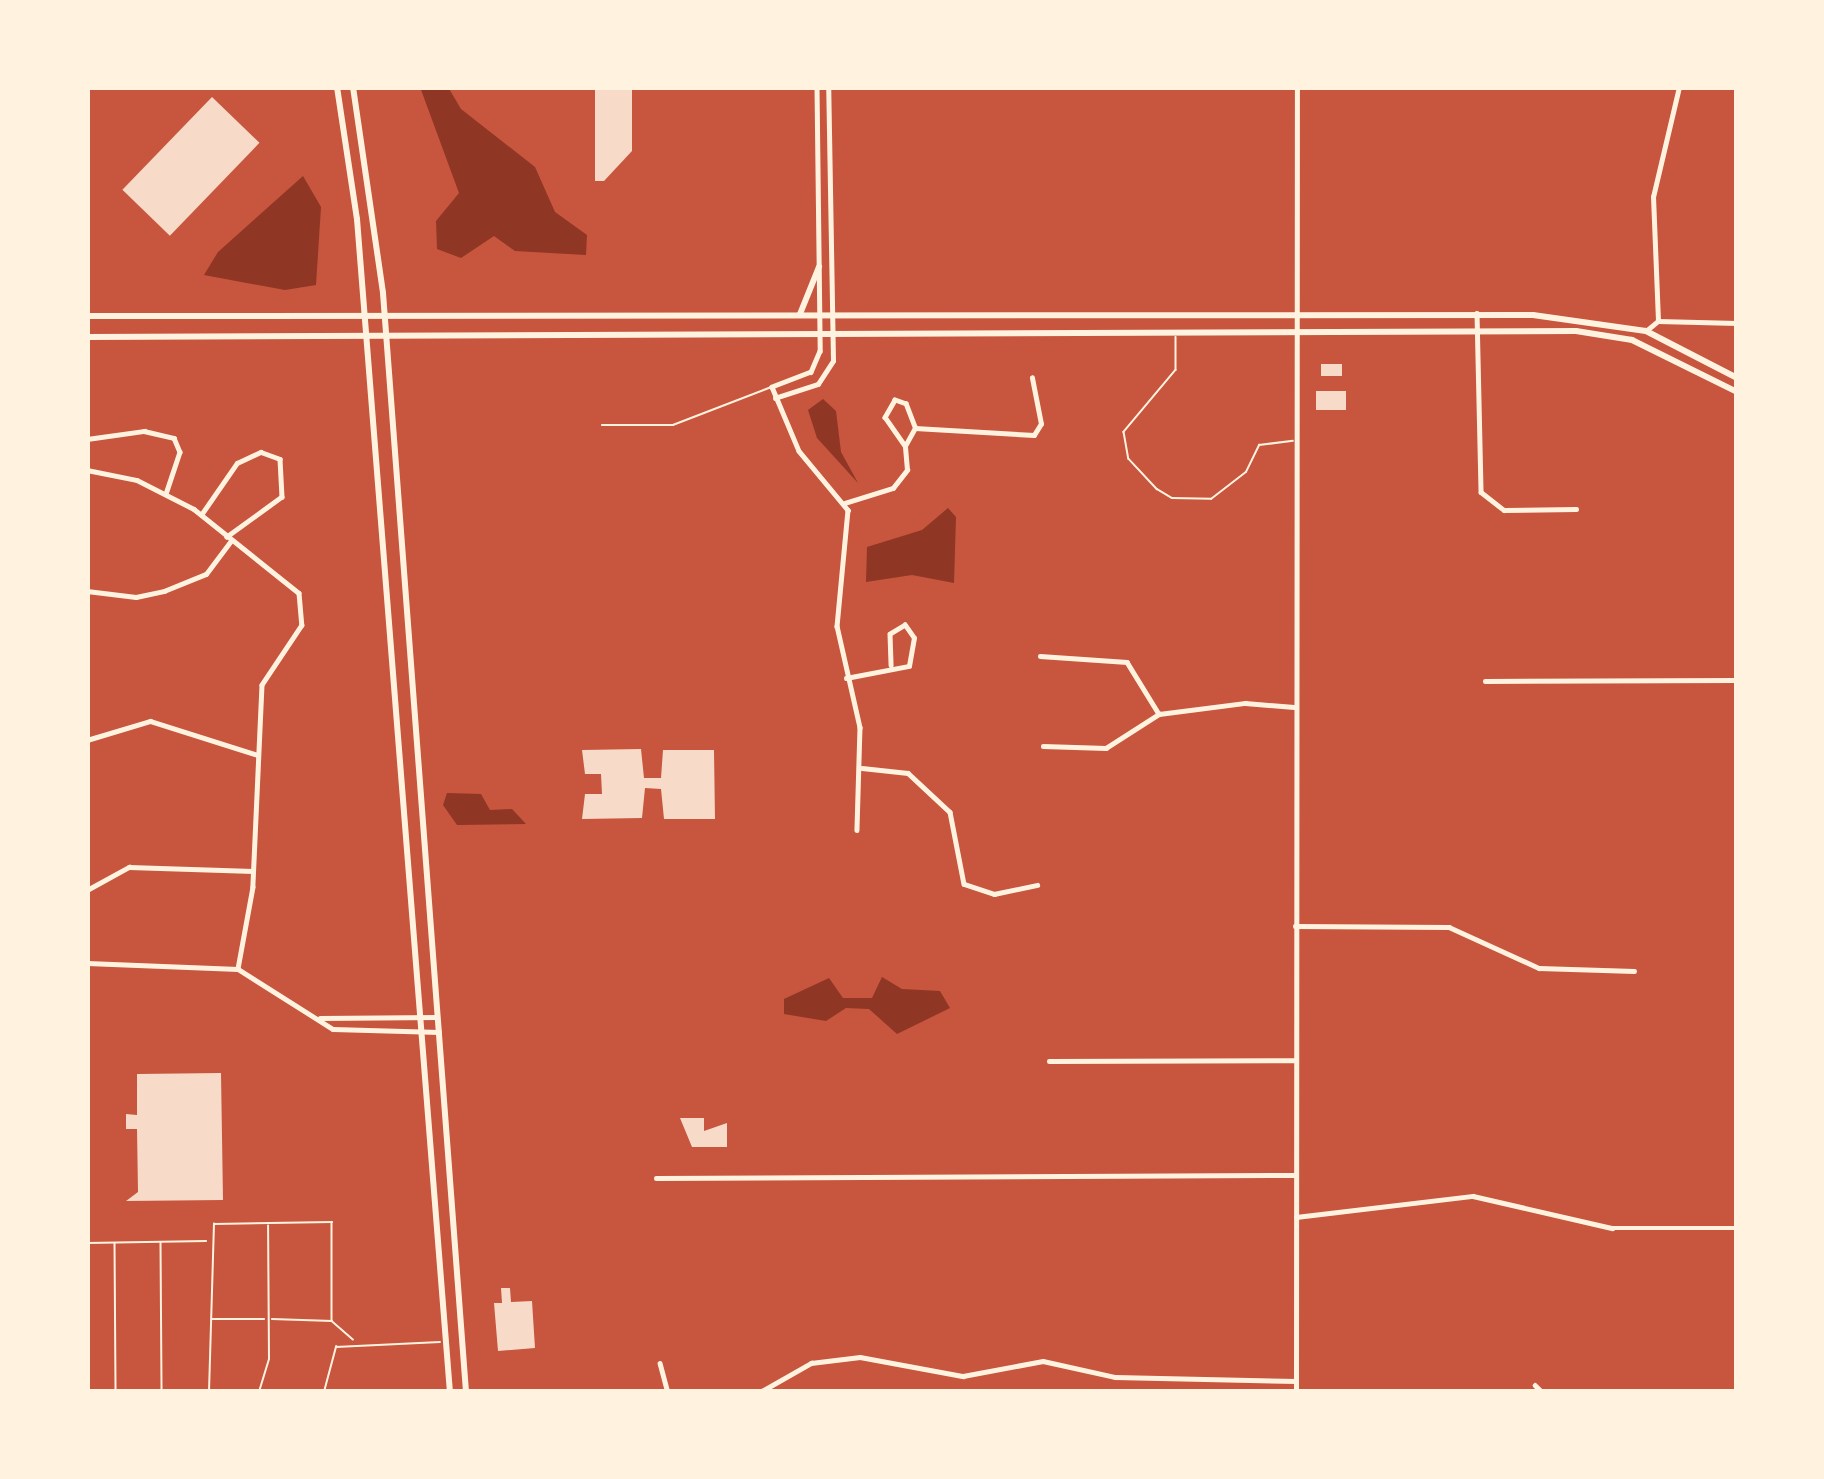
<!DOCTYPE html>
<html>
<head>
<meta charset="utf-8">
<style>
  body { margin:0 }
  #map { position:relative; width:1824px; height:1479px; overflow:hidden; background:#c8553d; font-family:"Times New Roman",serif }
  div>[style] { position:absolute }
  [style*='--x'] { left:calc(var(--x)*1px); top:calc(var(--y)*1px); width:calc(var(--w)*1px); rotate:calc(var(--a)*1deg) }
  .water>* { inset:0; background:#8f3625 }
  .building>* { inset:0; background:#f7dbc8; transform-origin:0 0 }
  .service>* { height:1.5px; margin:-0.75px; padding:0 0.75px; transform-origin:0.75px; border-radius:0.75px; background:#fff3e0 }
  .minor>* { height:4.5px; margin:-2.25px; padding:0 2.25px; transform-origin:2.25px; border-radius:2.25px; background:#fff3e0 }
  .tertiary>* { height:4.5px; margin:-2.25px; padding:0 2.25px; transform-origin:2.25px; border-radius:2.25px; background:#fff3e0 }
  .primary>* { height:6px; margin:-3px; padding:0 3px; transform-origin:3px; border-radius:3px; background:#fff3e0 }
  span { translate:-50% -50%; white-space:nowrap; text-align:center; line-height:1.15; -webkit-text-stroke:12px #fff3e0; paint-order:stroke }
  .frame { position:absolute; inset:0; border:90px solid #fff3e0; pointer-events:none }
</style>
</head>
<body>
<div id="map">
  <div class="water">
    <i style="clip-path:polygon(420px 87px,448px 87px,461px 109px,535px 167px,555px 212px,587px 235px,586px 255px,515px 251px,494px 236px,461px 258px,437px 249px,436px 221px,459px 193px)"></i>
    <i style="clip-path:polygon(303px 176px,321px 207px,316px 285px,285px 290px,204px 275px,218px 252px)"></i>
    <i style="clip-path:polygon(823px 399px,836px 411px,841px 452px,858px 483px,817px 438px,808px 410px)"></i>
    <i style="clip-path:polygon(948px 508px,956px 517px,954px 583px,912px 575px,866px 582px,867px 547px,922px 530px)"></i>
    <i style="clip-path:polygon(447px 793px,481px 794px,490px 810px,512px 809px,526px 824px,457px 825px,443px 805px)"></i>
    <i style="clip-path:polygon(882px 977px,902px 989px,940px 991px,950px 1008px,897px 1034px,869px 1009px,846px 1008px,826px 1021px,784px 1014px,784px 999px,829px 978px,843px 998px,872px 998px)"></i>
  </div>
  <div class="building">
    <i style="clip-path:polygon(595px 87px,632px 87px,632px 151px,604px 181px,595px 181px)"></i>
    <i style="left:212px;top:97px;width:66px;height:129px;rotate:44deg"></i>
    <i style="left:1321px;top:364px;width:21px;height:12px"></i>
    <i style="left:1316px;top:391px;width:30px;height:19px"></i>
    <i style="clip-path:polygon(641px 749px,644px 778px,661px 778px,663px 750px,714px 750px,715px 819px,664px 819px,661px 789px,645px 788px,642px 818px,582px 819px,585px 794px,602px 794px,601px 774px,585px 774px,582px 750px)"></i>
    <i style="clip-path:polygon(221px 1073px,223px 1200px,126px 1201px,138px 1192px,137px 1129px,126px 1129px,126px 1114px,137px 1115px,137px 1074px)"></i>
    <i style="clip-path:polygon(680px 1118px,704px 1118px,704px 1131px,727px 1123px,727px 1147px,692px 1147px)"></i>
    <i style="clip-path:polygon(501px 1288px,510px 1288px,511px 1302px,532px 1301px,535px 1348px,498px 1351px,494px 1303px,502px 1303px)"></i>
  </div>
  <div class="service">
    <i style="--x:1176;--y:337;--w:33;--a:90"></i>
    <i style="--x:1176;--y:370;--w:81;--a:130"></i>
    <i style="--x:1124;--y:432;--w:27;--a:80"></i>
    <i style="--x:1129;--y:459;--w:41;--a:47"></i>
    <i style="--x:1157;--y:489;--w:17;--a:31"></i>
    <i style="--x:1172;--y:498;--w:39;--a:1"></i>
    <i style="--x:1211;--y:499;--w:44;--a:-37.6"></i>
    <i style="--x:1246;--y:472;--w:30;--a:-64"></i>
    <i style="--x:1259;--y:445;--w:34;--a:-7"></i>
    <i style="--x:602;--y:425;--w:71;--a:0"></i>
    <i style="--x:673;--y:425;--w:103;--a:-21.1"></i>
    <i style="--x:87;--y:1243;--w:119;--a:-1"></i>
    <i style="--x:115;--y:1243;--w:149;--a:89.6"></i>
    <i style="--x:161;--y:1243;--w:149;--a:89.6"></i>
    <i style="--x:212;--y:1319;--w:52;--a:0"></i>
    <i style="--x:272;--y:1319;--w:60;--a:1.9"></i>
    <i style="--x:332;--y:1321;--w:28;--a:41"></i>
    <i style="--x:209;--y:1392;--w:168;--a:-88.3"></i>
    <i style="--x:214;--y:1224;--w:118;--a:-1"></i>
    <i style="--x:332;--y:1222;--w:99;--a:90"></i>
    <i style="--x:259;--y:1392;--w:34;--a:-73"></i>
    <i style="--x:269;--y:1359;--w:133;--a:-90.4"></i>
    <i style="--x:324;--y:1392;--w:47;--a:-75.1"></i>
    <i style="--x:336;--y:1347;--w:104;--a:-2.8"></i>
  </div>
  <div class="minor">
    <i style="--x:817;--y:87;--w:264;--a:89.3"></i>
    <i style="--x:820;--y:351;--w:23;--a:113"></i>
    <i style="--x:811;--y:372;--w:42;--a:159"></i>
    <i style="--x:772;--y:387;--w:69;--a:67.1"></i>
    <i style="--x:799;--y:451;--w:77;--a:50.3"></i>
    <i style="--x:848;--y:510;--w:117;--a:95.4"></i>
    <i style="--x:837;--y:626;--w:104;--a:77.2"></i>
    <i style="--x:860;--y:727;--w:103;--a:91.7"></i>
    <i style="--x:1477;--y:313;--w:179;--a:88.7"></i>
    <i style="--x:1481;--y:492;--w:29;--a:38"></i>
    <i style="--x:1504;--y:510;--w:72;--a:-0.8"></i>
    <i style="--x:1658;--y:321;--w:124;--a:-92.3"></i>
    <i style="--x:1653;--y:197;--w:113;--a:-76.7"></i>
    <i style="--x:1646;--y:331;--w:16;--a:-40"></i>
    <i style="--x:1658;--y:321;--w:79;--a:1.5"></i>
    <i style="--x:775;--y:398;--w:45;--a:-18"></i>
    <i style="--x:818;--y:384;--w:27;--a:-57"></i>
    <i style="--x:833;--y:361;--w:274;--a:-91"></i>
    <i style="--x:915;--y:428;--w:119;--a:3.4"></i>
    <i style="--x:1034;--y:435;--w:13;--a:-58"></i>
    <i style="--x:1041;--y:424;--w:47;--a:-101.1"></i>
    <i style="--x:87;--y:439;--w:58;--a:-8"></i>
    <i style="--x:144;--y:431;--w:31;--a:13"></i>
    <i style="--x:174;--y:438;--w:15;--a:67"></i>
    <i style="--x:180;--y:452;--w:44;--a:108.4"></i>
    <i style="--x:87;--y:470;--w:51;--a:11.3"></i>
    <i style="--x:137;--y:480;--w:64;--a:27"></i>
    <i style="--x:194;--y:509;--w:134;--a:38.7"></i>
    <i style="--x:299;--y:593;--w:32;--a:85"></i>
    <i style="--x:302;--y:625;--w:72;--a:123.7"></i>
    <i style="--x:262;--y:685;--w:202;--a:92.6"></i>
    <i style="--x:253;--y:887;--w:83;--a:100.4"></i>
    <i style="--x:845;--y:503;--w:50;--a:-17.4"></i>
    <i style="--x:893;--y:488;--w:23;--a:-52"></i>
    <i style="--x:907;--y:470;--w:24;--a:-95"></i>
    <i style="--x:905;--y:446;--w:21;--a:-61"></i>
    <i style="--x:915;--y:428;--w:26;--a:-111"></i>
    <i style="--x:906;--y:404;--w:12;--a:-160"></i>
    <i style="--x:895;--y:400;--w:20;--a:120"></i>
    <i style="--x:885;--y:417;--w:35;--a:55"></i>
    <i style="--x:201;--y:515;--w:63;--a:-55.3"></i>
    <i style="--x:237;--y:463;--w:26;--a:-25"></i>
    <i style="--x:261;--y:452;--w:20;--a:20"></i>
    <i style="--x:280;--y:459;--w:38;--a:87"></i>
    <i style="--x:282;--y:497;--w:68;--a:144"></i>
    <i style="--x:87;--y:591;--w:49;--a:7"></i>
    <i style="--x:136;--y:597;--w:29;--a:-12"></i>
    <i style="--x:164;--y:591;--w:45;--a:-22"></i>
    <i style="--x:206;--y:574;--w:40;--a:-53"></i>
    <i style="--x:1040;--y:656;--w:87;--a:3.9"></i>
    <i style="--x:1127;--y:662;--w:61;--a:58.4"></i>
    <i style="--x:846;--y:678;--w:64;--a:-10.8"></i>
    <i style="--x:909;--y:666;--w:28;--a:-80"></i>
    <i style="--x:914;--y:638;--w:16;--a:-125"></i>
    <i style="--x:905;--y:625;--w:17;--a:149"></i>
    <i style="--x:890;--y:634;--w:31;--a:88"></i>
    <i style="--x:1485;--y:681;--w:252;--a:-0.2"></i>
    <i style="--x:87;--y:740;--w:66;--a:-16.8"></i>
    <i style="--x:150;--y:721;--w:113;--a:17.5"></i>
    <i style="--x:1043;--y:746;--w:63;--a:1.8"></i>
    <i style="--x:1106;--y:748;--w:63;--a:-32.7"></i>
    <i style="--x:1159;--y:714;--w:87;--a:-7.3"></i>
    <i style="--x:1245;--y:703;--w:49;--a:4.7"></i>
    <i style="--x:862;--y:768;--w:46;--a:6.2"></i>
    <i style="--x:908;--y:773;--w:57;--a:42.9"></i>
    <i style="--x:950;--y:812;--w:73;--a:79"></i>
    <i style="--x:964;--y:884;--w:32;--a:18"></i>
    <i style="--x:994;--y:894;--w:44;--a:-11.8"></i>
    <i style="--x:87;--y:890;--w:48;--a:-28.7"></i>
    <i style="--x:129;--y:867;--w:124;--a:1.8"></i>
    <i style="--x:1295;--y:926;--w:154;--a:0.4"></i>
    <i style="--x:1449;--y:927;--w:99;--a:24.5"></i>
    <i style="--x:1539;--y:968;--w:95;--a:1.8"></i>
    <i style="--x:87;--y:963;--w:151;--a:2.3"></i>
    <i style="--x:238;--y:969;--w:112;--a:32.3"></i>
    <i style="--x:333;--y:1029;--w:106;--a:1.6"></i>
    <i style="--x:320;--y:1018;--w:117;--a:-0.5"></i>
    <i style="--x:1049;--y:1061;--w:245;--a:-0.2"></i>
    <i style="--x:656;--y:1178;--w:639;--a:-0.27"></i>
    <i style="--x:1296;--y:1217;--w:178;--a:-6.8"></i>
    <i style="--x:1473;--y:1196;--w:143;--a:13"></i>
    <i style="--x:1612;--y:1228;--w:125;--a:0"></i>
    <i style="--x:660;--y:1363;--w:30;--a:75"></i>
    <i style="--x:1535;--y:1385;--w:10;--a:45"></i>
    <i style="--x:760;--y:1392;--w:59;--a:-29.6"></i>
    <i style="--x:811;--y:1363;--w:49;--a:-7"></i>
    <i style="--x:860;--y:1357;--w:105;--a:10.5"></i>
    <i style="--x:963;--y:1376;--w:81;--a:-10.6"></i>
    <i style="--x:1043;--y:1361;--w:74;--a:12.5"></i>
    <i style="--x:1115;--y:1377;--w:181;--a:1.3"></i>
  </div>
  <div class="tertiary">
    <i style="--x:1296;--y:1392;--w:1305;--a:-89.96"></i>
  </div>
  <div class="primary">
    <i style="--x:337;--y:87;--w:134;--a:81.4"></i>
    <i style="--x:357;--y:219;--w:1177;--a:85.47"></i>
    <i style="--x:353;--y:87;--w:208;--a:81.7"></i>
    <i style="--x:383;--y:293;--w:1102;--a:85.68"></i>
    <i style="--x:800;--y:314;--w:51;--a:-68"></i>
    <i style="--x:87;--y:316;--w:1446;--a:-0.04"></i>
    <i style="--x:1533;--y:315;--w:114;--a:8.1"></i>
    <i style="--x:1646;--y:331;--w:102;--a:27.3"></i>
    <i style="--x:87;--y:337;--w:1489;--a:-0.23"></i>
    <i style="--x:1576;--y:331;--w:57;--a:9.1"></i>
    <i style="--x:1632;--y:340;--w:117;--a:26.3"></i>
  </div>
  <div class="frame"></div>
</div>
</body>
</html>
